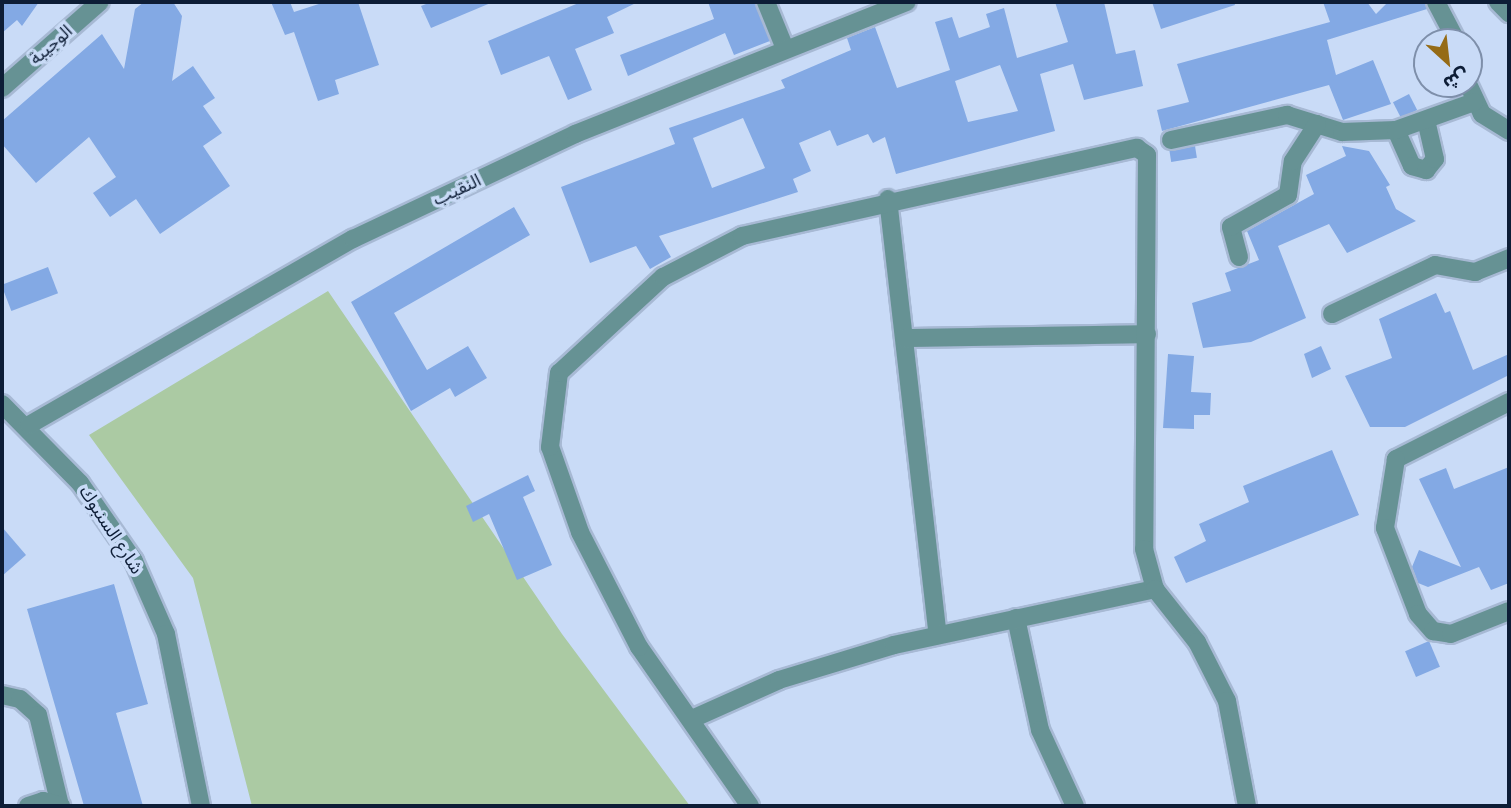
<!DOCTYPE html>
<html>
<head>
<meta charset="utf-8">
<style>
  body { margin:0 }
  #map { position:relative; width:1511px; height:808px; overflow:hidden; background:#c9dbf7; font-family:Lora,"Noto Sans Arabic",serif }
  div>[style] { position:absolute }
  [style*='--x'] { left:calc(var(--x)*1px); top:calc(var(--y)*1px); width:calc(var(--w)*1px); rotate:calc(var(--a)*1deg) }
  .green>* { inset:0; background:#abcaa3 }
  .building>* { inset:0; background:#83a9e4; transform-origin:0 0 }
  .roads { filter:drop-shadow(2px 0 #a7b9d4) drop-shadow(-2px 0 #a7b9d4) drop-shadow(0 2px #a7b9d4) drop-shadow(0 -2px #a7b9d4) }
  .minor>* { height:18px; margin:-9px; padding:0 9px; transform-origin:9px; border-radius:9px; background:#669294 }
  .tertiary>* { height:18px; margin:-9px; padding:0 9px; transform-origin:9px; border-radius:9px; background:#669294 }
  span { translate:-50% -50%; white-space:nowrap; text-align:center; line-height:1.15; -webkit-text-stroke:7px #c9dbf7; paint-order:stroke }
  .street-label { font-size:18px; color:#0d1d36 }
  .frame { position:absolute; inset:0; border:4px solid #0d1d36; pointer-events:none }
  .north { position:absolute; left:1413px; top:28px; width:70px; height:70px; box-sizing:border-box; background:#c9dbf7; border:2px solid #7e8faa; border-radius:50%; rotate:153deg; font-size:19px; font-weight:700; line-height:28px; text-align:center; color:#0d1d36 }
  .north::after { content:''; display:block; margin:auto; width:24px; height:32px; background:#956b16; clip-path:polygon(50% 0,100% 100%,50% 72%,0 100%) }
</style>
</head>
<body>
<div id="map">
  <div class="green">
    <i style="clip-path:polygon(328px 291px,562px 634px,690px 806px,252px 806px,193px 578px,89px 435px)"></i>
  </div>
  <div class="building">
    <i style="clip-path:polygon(2px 2px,39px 2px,22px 26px,17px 20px,2px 33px)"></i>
    <i style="clip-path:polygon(144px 2px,173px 2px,182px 16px,172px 81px,193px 66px,215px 98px,203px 106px,222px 133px,203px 146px,230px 186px,160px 234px,136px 199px,110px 217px,93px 193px,116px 177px,89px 137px,36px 183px,2px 144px,2px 121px,102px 34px,124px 69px,135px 9px)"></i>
    <i style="clip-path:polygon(271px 2px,290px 2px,294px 12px,325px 2px,358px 2px,379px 65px,335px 80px,339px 94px,318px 101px,294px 32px,285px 35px)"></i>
    <i style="clip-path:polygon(431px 2px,493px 2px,431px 28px,421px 6px)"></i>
    <i style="clip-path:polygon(581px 2px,638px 2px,607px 17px,614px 33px,575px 49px,592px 90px,568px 100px,549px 56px,501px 75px,488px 41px)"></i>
    <i style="clip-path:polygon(708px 2px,755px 2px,770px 41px,734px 55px,725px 33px,628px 76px,620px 55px,714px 19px)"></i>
    <i style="clip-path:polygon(evenodd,1055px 2px,1104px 2px,1116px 54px,1135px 50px,1143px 86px,1084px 100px,1073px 64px,1040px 74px,1055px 131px,896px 174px,885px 137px,873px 143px,868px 134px,837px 146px,830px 130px,799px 143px,811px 171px,793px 179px,798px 192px,659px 236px,671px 257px,650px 269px,636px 246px,590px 263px,561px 187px,675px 144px,669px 128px,785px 88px,781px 80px,851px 50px,847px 38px,875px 27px,897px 88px,950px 70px,935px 22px,952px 17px,959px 38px,990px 27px,986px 14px,1004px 8px,1017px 58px,1068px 42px,1055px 2px,1000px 65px,1018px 111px,968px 122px,955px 81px,1000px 65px,1055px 2px,743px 118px,765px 168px,712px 188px,693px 138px,743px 118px)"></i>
    <i style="clip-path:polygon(1152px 2px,1234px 2px,1235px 5px,1161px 29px)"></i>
    <i style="clip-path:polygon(1323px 2px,1367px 2px,1376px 14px,1388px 2px,1425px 2px,1427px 9px,1327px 40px,1336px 75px,1373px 60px,1391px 104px,1343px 120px,1329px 85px,1162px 131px,1157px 110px,1189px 102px,1177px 64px,1330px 22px)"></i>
    <i style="left:1409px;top:94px;width:18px;height:18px;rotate:63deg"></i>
    <i style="left:1195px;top:146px;width:12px;height:26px;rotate:81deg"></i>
    <i style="clip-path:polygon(1342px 146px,1369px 151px,1390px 185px,1386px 187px,1396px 209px,1416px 221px,1347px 253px,1329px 224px,1278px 246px,1306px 318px,1251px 342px,1203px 348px,1192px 303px,1231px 291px,1225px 273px,1259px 260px,1247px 231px,1314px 194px,1306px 175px,1346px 156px)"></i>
    <i style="clip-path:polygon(514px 207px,530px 235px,394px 313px,427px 370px,468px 346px,487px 378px,455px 397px,450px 388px,411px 411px,351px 302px)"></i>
    <i style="left:48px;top:267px;width:28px;height:50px;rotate:69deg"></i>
    <i style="clip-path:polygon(1436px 293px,1445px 313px,1450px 311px,1473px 370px,1509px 354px,1509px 375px,1405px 427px,1370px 427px,1345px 376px,1392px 358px,1379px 319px)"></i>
    <i style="clip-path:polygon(1321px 346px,1331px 369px,1312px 378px,1304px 354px)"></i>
    <i style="clip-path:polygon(1168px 354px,1194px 356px,1191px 392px,1211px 393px,1210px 415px,1194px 415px,1194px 429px,1163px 428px)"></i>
    <i style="clip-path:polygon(1332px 450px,1359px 515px,1186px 583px,1174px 557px,1206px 541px,1199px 524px,1249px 502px,1243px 486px)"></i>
    <i style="clip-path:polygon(1509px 467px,1509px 583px,1491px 590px,1479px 567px,1428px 587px,1418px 583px,1412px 567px,1419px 550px,1461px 567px,1419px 479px,1446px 468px,1454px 489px)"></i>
    <i style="clip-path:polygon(528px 475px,535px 491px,523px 497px,552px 565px,517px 580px,489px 514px,473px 522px,466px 506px)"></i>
    <i style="clip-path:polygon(2px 527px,26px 555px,2px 576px)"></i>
    <i style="clip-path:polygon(114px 584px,148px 704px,116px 713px,143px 806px,84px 806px,27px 609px)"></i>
    <i style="left:1429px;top:641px;width:28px;height:26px;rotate:67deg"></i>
  </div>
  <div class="roads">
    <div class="minor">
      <i style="--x:766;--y:2;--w:48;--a:67.8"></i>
      <i style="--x:1436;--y:2;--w:45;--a:62.3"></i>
      <i style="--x:1468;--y:84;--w:33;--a:65"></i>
      <i style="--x:1482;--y:114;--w:32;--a:32"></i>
      <i style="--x:2;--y:88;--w:130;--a:-41.3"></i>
      <i style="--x:1396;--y:130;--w:39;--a:66"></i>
      <i style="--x:1412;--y:166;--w:15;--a:16"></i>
      <i style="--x:1426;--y:170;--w:14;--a:-51"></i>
      <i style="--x:1435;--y:159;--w:37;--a:-103"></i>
      <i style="--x:1171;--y:140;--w:119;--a:-12.2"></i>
      <i style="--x:1287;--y:115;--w:58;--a:17.2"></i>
      <i style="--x:1342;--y:132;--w:54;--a:-2.1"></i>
      <i style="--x:1396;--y:130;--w:83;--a:-19.7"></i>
      <i style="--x:888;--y:199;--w:439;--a:83.5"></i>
      <i style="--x:1239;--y:257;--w:31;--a:-105"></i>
      <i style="--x:1231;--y:227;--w:65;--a:-29.3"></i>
      <i style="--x:1288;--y:195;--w:34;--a:-82"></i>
      <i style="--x:1293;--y:161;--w:44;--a:-57"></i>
      <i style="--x:1332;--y:314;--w:114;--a:-25.4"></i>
      <i style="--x:1435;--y:265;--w:41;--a:9.9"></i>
      <i style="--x:1475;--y:272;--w:37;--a:-22"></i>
      <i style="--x:904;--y:338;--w:243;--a:-0.9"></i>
      <i style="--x:1509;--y:402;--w:127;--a:153.2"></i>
      <i style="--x:1396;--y:459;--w:70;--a:99.1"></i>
      <i style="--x:1385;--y:528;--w:92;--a:69"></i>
      <i style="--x:1418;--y:614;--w:23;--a:49"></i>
      <i style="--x:1433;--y:631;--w:18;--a:9"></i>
      <i style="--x:1451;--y:634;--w:62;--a:-21.6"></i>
      <i style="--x:2;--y:404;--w:111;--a:45.4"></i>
      <i style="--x:80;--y:483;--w:95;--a:55.3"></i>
      <i style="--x:134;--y:561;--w:80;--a:66.3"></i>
      <i style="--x:166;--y:634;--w:176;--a:78.5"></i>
      <i style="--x:29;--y:425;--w:374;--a:-29.9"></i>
      <i style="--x:353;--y:239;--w:246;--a:-25.3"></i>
      <i style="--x:575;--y:134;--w:357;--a:-21.7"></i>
      <i style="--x:1016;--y:618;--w:115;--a:77.9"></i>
      <i style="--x:1040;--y:730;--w:84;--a:65.3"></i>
      <i style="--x:2;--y:695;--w:18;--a:13"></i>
      <i style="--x:20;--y:699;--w:24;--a:42"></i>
      <i style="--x:38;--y:715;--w:93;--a:76.3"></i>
      <i style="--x:692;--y:719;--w:95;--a:-24.1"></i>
      <i style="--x:779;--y:680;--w:120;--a:-16.9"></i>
      <i style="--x:894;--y:645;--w:267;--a:-12.1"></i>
      <i style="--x:28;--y:806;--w:16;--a:-18"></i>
      <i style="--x:43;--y:801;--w:19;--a:16"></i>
      <i style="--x:750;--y:806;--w:194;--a:-124.9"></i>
      <i style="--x:639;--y:647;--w:129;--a:-117.2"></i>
      <i style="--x:580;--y:532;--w:90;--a:-109.4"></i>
      <i style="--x:550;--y:447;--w:75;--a:-83.1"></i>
      <i style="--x:559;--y:373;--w:142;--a:-42.7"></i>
      <i style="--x:663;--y:277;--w:89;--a:-27.4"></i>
      <i style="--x:742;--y:236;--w:405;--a:-12.6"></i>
      <i style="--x:1137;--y:148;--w:12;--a:35"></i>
      <i style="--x:1147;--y:155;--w:394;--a:90.4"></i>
      <i style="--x:1144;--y:549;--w:41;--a:74.6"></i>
      <i style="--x:1155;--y:589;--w:68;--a:51.6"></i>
      <i style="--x:1197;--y:642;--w:66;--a:63"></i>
      <i style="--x:1227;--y:701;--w:107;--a:79.2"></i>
    </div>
    <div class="tertiary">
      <i style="--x:1498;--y:2;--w:16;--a:45"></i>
    </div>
  </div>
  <div class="street-label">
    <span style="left:51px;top:45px;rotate:-41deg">الوجيبة</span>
    <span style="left:457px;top:190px;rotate:-25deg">النقيب</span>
    <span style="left:111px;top:530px;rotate:57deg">شارع السنبوك</span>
  </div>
  <div class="frame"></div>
  <div class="north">ش</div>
</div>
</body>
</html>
